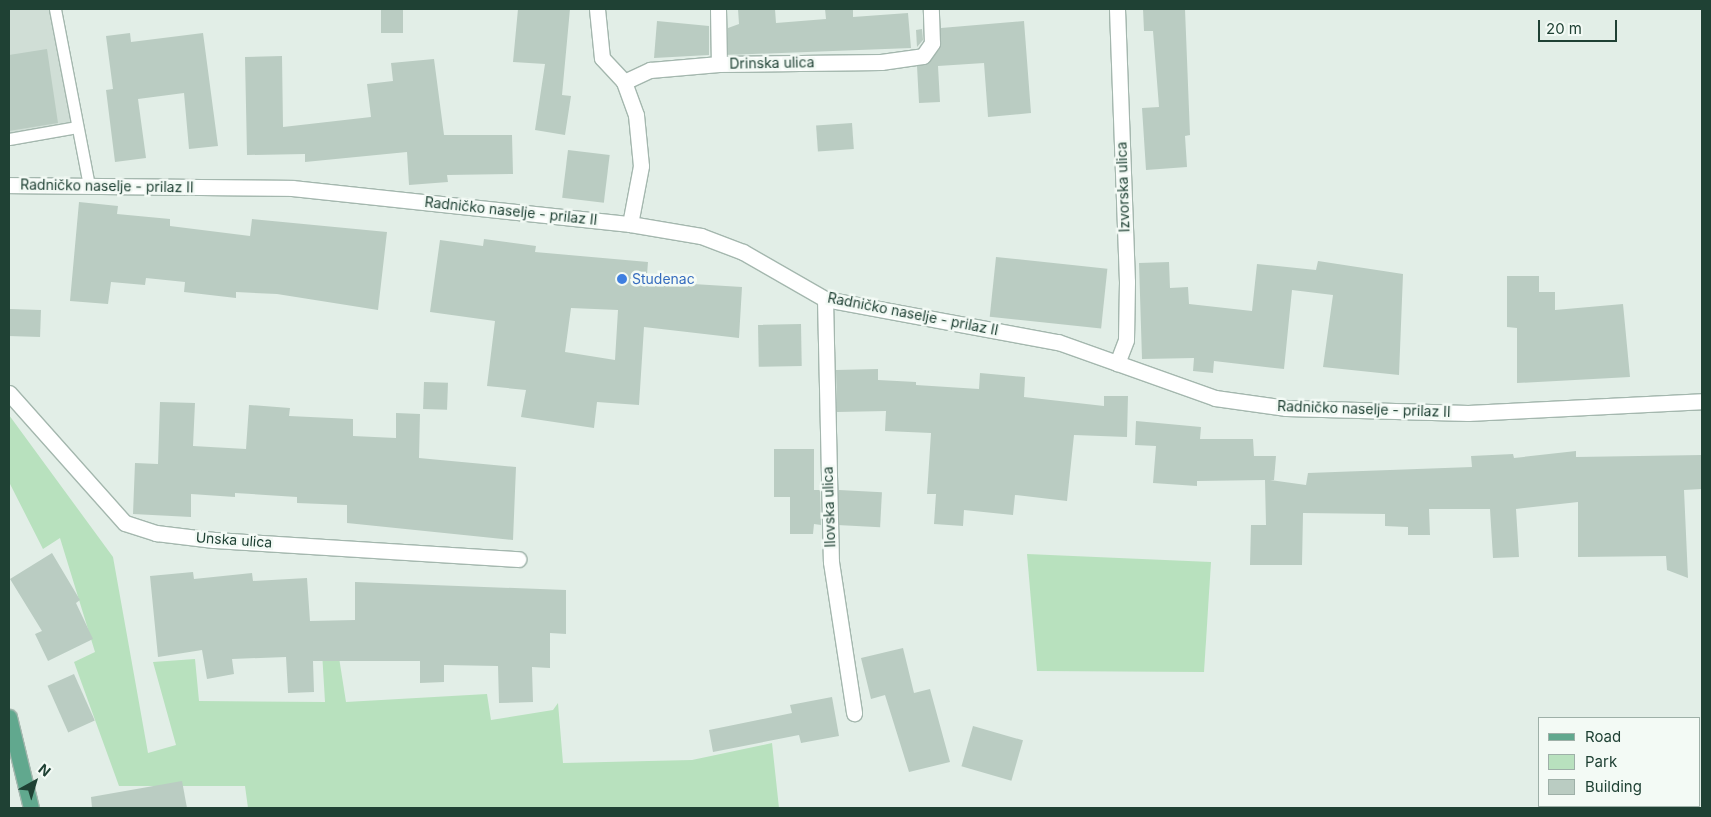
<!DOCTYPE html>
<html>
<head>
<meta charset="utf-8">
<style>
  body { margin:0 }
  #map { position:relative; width:1711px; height:817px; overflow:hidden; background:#e2eee7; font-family:Inter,sans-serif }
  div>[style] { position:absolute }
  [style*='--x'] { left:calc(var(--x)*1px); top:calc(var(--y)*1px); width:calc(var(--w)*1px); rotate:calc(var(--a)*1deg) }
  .built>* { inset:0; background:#d0ded6 }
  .green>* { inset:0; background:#b8e1be }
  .building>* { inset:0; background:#baccc2; transform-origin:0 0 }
  .roads { filter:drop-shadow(1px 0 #a4b7ae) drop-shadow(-1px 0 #a4b7ae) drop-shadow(0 1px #a4b7ae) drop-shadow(0 -1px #a4b7ae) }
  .service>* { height:11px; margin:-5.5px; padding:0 5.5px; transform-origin:5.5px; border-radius:5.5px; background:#fff }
  .minor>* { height:15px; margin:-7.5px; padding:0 7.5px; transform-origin:7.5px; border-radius:7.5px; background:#fff }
  .primary>* { height:15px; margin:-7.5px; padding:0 7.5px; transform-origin:7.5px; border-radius:7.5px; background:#61a88e }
  .dots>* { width:14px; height:14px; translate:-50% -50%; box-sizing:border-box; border:2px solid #f3faf5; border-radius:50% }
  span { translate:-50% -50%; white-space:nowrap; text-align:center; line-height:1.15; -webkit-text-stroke:5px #f3faf5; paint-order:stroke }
  .street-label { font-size:14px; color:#1f4134 }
  .shop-label { font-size:14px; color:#366cbe }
  .left { translate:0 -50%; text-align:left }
  .frame { position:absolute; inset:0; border:10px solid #1f4134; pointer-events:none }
  .legend { position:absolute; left:1538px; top:717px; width:162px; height:90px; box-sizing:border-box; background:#f3faf5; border:1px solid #9eb0a8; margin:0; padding:6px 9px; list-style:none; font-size:15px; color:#1f4134 }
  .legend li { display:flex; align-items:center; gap:10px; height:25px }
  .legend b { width:25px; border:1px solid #9eb0a8 }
  .north { position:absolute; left:10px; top:757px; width:50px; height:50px; -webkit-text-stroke:4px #f3faf5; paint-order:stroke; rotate:39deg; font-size:14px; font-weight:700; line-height:20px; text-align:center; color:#1f4134 }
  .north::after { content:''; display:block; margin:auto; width:18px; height:22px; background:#1f4134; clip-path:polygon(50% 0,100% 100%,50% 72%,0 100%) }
  .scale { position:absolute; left:1538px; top:20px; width:79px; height:22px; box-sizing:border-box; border:2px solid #1f4134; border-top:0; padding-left:6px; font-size:15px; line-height:18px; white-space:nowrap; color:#1f4134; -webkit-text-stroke:4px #f3faf5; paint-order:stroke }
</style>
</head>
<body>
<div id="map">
  <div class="built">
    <i style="clip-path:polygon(9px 9px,55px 9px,77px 127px,9px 139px)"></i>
  </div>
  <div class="green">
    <i style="clip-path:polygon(9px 415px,113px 557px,148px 753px,176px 745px,153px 662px,195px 659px,199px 701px,325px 702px,321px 635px,335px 632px,346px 702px,487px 694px,491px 720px,553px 710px,558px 703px,563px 763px,692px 760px,772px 743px,779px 808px,248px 808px,245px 786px,119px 786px,74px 662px,95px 652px,60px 538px,43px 549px,9px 482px)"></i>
    <i style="clip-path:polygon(1027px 554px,1211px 562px,1204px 672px,1037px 671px)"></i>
  </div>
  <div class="building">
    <i style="left:381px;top:9px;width:22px;height:24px"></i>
    <i style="clip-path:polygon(518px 9px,570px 9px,562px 95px,571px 96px,565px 135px,535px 130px,545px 64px,513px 62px)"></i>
    <i style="clip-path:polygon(738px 9px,775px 9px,776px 23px,826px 19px,825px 9px,853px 9px,853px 17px,908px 13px,911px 48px,728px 55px,728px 28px,739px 24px)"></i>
    <i style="clip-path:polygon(1143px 9px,1185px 9px,1190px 135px,1185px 136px,1187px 167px,1146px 170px,1142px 108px,1159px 107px,1153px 31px,1144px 31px)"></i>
    <i style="clip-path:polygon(657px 21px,709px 26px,709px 55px,654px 58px)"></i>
    <i style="clip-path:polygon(1024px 21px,1031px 113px,988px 117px,984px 63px,938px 66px,940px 102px,919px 103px,917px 66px,928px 64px,940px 48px,941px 28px)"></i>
    <i style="clip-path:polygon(922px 29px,923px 40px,917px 47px,916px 30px)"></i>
    <i style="clip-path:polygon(130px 33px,131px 42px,203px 33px,218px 146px,189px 149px,184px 93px,138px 99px,146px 158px,115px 162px,106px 90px,113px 89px,106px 36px)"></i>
    <i style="clip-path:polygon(47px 49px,58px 123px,9px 131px,9px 55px)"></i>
    <i style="clip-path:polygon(282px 56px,283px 127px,371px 117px,367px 84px,393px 81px,391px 63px,434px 59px,444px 135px,512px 135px,513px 174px,447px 175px,448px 182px,409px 185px,407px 152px,305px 162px,305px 154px,247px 155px,245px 57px)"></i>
    <i style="left:852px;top:123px;width:26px;height:36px;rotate:86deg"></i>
    <i style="left:568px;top:150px;width:42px;height:48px;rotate:7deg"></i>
    <i style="clip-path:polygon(79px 202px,118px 206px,117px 214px,170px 219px,170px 226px,250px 236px,252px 219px,387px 232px,378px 310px,277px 294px,236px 292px,236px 298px,184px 292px,185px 282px,146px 278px,145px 285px,111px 282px,108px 304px,70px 301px)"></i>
    <i style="clip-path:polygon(evenodd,484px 239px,536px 246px,535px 252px,648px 262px,647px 275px,694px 279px,693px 284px,742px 287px,739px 338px,644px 327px,639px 405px,597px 402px,594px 428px,521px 417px,526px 390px,487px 386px,495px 321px,430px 312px,440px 240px,483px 246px,484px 239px,571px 308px,618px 310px,615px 360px,565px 352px,571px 308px)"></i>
    <i style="left:996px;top:257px;width:112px;height:60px;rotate:6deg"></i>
    <i style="clip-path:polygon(1318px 261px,1403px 274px,1399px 375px,1323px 367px,1333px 295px,1292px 290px,1284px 369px,1214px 361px,1213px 373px,1193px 371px,1194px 358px,1142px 359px,1139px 263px,1169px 262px,1170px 288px,1188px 287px,1189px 304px,1252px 311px,1257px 264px,1316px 270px)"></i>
    <i style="clip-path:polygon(1507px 276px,1539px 276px,1539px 292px,1555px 292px,1555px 310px,1623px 304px,1630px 377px,1517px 383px,1517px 328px,1507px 327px)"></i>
    <i style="left:9px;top:309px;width:32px;height:27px;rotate:2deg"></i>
    <i style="left:801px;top:324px;width:42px;height:43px;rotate:89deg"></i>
    <i style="clip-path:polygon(878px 369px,878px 380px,916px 382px,916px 385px,979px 389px,980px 373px,1025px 377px,1024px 397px,1104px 406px,1104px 396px,1128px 396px,1127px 437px,1074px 435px,1067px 501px,1015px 495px,1013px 515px,964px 510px,963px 526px,934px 524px,936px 494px,927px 494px,931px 433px,885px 431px,886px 411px,837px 412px,836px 370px)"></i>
    <i style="left:424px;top:382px;width:24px;height:27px;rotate:2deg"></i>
    <i style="clip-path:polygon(160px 402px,195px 403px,193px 446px,246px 449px,249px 405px,290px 408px,289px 416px,353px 419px,353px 436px,396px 438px,396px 413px,420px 414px,419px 458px,516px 467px,513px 540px,347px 523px,347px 505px,297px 503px,297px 497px,235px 493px,235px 497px,191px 494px,191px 517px,133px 514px,135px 463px,158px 464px)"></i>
    <i style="clip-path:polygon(1136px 421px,1201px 427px,1200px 439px,1253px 439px,1254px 456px,1276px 456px,1274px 480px,1270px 480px,1306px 485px,1308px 473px,1472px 467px,1471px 456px,1513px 454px,1514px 458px,1576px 451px,1576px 457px,1702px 455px,1702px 489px,1684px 490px,1688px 578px,1667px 570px,1666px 556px,1578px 557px,1578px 502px,1516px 509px,1519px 557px,1493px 558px,1490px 509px,1429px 509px,1430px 535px,1408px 535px,1408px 527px,1385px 526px,1385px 514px,1303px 513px,1302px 565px,1250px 565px,1251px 525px,1266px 525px,1265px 480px,1197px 481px,1197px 486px,1153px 483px,1156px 446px,1135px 445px)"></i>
    <i style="clip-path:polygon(774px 449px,814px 449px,814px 490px,820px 490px,821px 525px,814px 524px,813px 534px,790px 534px,790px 497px,774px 497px)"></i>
    <i style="left:839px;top:490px;width:43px;height:35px;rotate:3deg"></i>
    <i style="clip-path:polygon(52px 553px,80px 600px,76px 603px,93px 639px,48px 661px,35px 634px,42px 631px,10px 579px)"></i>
    <i style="clip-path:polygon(193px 572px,194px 579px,252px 573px,253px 581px,307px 578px,310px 621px,355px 620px,355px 582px,566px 590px,566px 634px,550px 633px,550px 668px,532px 667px,533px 702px,499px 703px,498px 666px,444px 665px,444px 682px,420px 683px,420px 661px,313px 661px,314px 692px,288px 693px,286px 657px,232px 659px,234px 674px,207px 679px,202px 650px,158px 657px,150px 576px)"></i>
    <i style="clip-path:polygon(903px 648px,914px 693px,930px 689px,950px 762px,909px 772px,885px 695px,871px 699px,861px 658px)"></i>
    <i style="left:74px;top:674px;width:51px;height:29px;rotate:66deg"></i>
    <i style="clip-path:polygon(832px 697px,839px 736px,801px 743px,799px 735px,713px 752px,709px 730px,792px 713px,790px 705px)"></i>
    <i style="left:973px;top:726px;width:52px;height:42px;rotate:16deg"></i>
    <i style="clip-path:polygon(182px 781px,187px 808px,92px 808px,91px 797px)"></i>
  </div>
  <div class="roads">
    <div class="service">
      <i style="--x:55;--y:9;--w:180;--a:79.1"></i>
      <i style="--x:9;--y:139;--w:69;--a:-10"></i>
    </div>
    <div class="minor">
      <i style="--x:597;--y:9;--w:49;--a:84.2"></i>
      <i style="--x:602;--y:58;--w:33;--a:47"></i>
      <i style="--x:624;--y:82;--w:35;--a:70"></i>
      <i style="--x:636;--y:115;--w:51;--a:84.4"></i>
      <i style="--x:641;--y:166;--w:59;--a:100.7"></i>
      <i style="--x:718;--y:9;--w:55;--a:89"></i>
      <i style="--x:1117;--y:9;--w:273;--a:87.9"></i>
      <i style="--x:1127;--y:282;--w:58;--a:91"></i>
      <i style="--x:1126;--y:340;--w:25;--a:111"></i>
      <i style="--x:624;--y:82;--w:29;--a:-25"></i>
      <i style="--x:650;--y:70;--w:69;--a:-5"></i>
      <i style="--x:719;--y:64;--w:162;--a:-0.7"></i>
      <i style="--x:881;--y:62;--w:42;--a:-8.1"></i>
      <i style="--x:923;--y:56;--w:16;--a:-55"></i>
      <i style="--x:932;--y:43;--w:34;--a:-92"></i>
      <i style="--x:9;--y:185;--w:283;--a:0.6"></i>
      <i style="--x:292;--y:188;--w:340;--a:6.1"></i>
      <i style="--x:630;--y:224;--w:72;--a:9.6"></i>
      <i style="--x:701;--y:236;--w:45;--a:20.9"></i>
      <i style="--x:743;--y:252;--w:95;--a:29.8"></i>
      <i style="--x:825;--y:299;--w:237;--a:10.5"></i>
      <i style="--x:1058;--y:342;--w:167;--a:19.6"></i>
      <i style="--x:1215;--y:398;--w:72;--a:8"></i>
      <i style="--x:1286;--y:408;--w:182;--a:1.6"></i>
      <i style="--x:1468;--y:413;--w:234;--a:-2.9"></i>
      <i style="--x:825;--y:299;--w:263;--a:88.7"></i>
      <i style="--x:831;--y:562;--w:153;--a:81.3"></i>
      <i style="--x:9;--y:393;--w:174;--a:48.3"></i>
      <i style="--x:125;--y:523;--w:33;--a:18"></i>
      <i style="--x:156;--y:533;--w:58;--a:6.9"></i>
      <i style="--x:214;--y:540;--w:305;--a:3.6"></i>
    </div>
    <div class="primary">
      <i style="--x:9;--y:717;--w:94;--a:76.4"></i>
    </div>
  </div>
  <div class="dots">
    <i style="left:622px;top:279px;background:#3f7fe0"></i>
  </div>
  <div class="street-label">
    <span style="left:772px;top:63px;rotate:-1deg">Drinska ulica</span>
    <span style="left:107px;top:186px;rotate:1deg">Radničko naselje - prilaz II</span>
    <span style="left:1123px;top:187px;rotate:-92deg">Izvorska ulica</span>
    <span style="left:511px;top:211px;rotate:6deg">Radničko naselje - prilaz II</span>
    <span style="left:913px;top:314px;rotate:11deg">Radničko naselje - prilaz II</span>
    <span style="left:1364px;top:409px;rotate:2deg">Radničko naselje - prilaz II</span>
    <span style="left:829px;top:507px;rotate:-92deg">Ilovska ulica</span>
    <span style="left:234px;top:540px;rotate:4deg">Unska ulica</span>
  </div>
  <div class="shop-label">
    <span class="left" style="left:632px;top:279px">Studenac</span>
  </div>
  <div class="frame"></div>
  <ul class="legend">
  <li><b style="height:6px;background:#61a88e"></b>Road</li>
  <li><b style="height:14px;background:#b8e1be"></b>Park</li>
  <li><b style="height:14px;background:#baccc2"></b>Building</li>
  </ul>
  <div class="north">N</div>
  <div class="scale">20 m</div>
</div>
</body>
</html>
